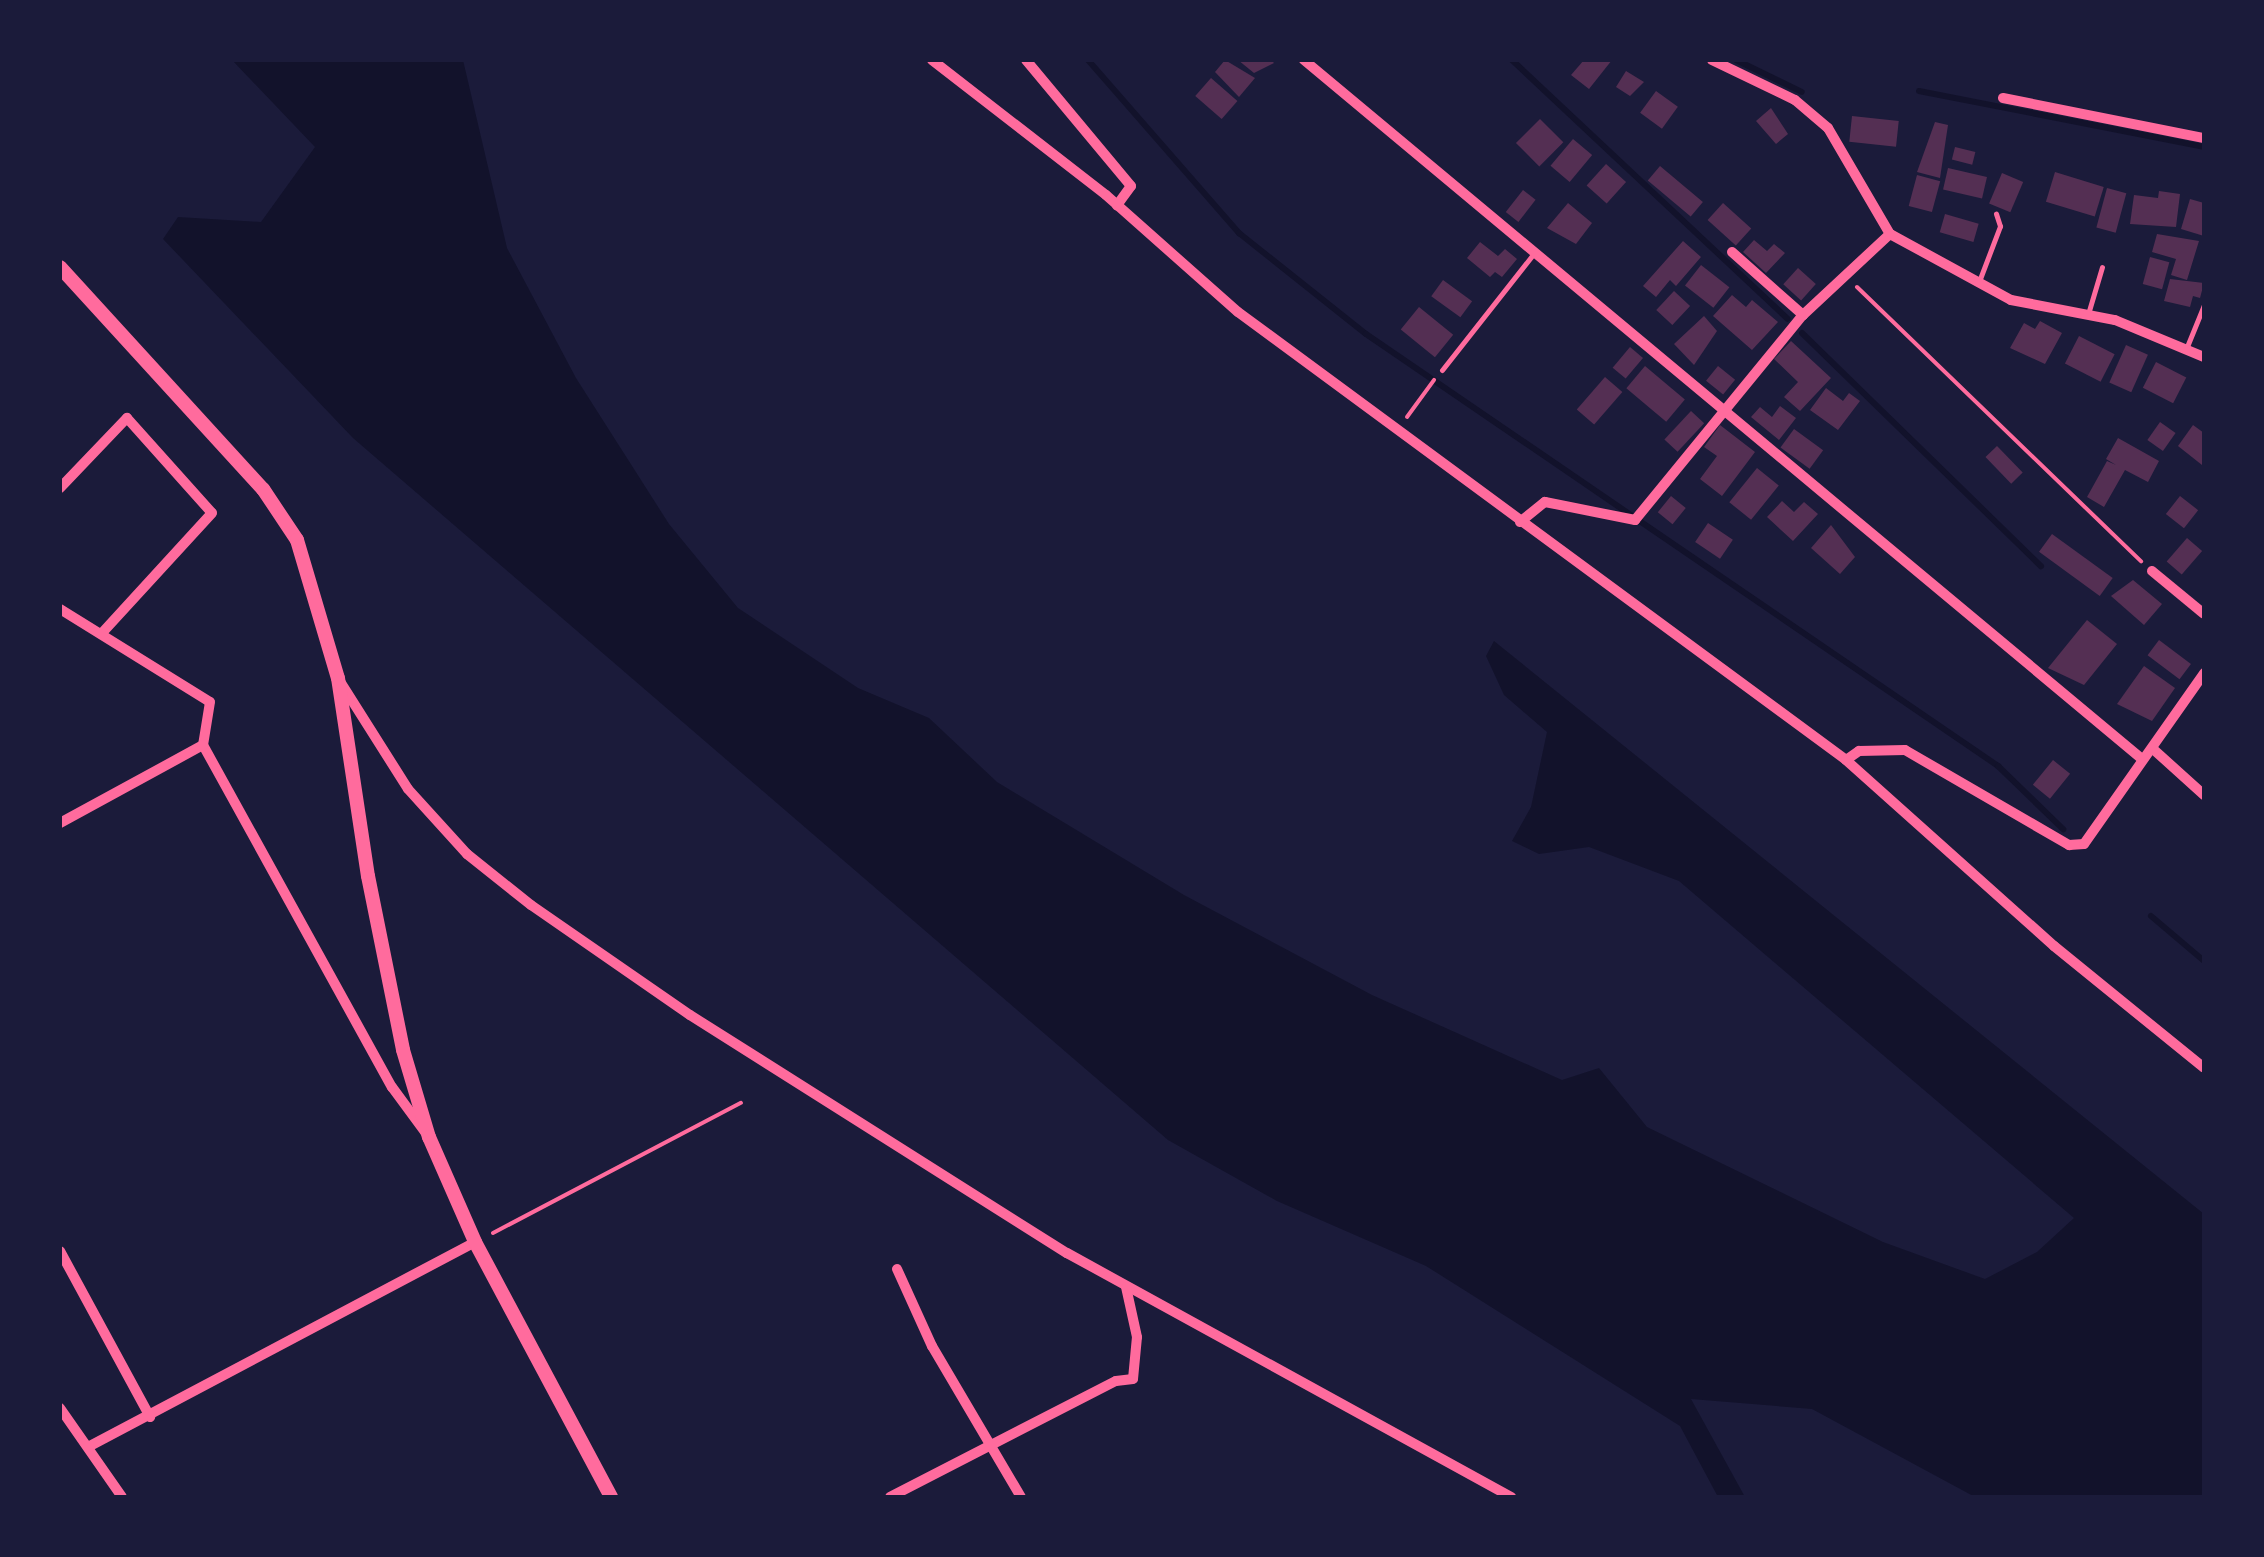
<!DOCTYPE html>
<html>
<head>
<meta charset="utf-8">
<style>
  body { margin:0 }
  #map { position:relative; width:2264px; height:1557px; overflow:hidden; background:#1b1b3a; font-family:Poppins,sans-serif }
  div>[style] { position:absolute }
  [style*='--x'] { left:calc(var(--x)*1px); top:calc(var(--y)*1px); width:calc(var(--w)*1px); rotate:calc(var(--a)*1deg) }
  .water>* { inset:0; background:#12122b }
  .stream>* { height:6px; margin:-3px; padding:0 3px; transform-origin:3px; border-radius:3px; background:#12122b }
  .building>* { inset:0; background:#542f53; transform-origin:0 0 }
  .path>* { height:4px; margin:-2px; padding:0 2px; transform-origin:2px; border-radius:2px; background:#ff6b9d }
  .service>* { height:5px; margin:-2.5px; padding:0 2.5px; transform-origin:2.5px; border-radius:2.5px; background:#ff6b9d }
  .minor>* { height:10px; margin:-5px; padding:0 5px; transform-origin:5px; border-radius:5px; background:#ff6b9d }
  .secondary>* { height:14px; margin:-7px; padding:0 7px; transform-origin:7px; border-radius:7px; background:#ff6b9d }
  span { translate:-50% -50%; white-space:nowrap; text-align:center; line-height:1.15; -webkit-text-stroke:10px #1b1b3a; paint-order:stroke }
  .frame { position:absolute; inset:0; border:62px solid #1b1b3a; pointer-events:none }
</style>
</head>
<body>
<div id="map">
  <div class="water">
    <i style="clip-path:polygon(232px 60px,463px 60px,507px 248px,576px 378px,669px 524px,738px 608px,858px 688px,929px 718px,997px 782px,1184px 895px,1372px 995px,1562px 1080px,1599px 1068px,1647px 1127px,1883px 1242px,1985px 1279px,2037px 1252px,2074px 1218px,1679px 881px,1589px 847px,1539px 854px,1512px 841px,1531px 807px,1547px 732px,1504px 695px,1486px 656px,1494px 641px,2204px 1214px,2204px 1497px,1975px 1497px,1812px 1409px,1691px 1399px,1745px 1497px,1718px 1497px,1680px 1426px,1426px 1266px,1277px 1201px,1168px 1140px,353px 438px,163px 239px,178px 217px,261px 222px,315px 147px)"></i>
  </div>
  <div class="stream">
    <i style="--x:1088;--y:60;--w:230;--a:48.9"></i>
    <i style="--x:1239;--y:233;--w:162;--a:38.5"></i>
    <i style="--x:1366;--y:334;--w:766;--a:34.35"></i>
    <i style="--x:1998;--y:766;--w:91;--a:44.1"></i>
    <i style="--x:1512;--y:60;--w:378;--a:43.2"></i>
    <i style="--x:1736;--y:60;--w:73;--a:25.9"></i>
    <i style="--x:1919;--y:91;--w:290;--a:11.1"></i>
    <i style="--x:1802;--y:333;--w:334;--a:44.3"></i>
    <i style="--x:2151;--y:916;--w:70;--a:40.3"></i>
  </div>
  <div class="building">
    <i style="clip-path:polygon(1225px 60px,1255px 78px,1239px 97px,1215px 72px)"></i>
    <i style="clip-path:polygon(1238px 60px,1271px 60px,1274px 63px,1254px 73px)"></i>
    <i style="clip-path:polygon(1584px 60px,1612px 60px,1589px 89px,1571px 75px)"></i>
    <i style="clip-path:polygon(1626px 71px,1644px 82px,1630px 96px,1616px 87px)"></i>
    <i style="left:1211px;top:78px;width:35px;height:24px;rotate:41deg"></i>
    <i style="left:1656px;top:91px;width:27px;height:27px;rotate:36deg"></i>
    <i style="clip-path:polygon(1771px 108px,1788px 134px,1776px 144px,1756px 121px)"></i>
    <i style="left:1852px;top:116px;width:47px;height:26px;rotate:6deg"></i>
    <i style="left:1540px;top:119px;width:33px;height:34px;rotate:45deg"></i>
    <i style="clip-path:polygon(1935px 122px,1948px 125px,1940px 178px,1917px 172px)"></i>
    <i style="left:1573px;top:139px;width:25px;height:35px;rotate:40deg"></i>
    <i style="left:1955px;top:147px;width:21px;height:13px;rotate:14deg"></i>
    <i style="left:1606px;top:164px;width:27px;height:29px;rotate:42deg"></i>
    <i style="left:1660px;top:166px;width:56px;height:19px;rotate:40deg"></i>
    <i style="left:1948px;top:168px;width:40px;height:22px;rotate:13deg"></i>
    <i style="left:2055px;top:172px;width:51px;height:31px;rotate:17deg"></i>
    <i style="left:2002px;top:173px;width:23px;height:33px;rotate:23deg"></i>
    <i style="left:1917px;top:175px;width:24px;height:32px;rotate:15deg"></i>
    <i style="left:2107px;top:188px;width:20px;height:41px;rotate:15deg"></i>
    <i style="left:1523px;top:190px;width:16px;height:28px;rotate:38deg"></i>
    <i style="clip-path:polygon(2159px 191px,2180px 194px,2176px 227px,2130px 224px,2134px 195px,2158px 198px)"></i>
    <i style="clip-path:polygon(2190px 199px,2204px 203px,2204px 236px,2181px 229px)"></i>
    <i style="clip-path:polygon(1568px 203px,1592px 223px,1576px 244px,1547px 228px)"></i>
    <i style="left:1723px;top:203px;width:38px;height:23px;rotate:42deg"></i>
    <i style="left:1945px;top:214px;width:35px;height:19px;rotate:16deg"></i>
    <i style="clip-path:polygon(2157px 234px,2199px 241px,2187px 280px,2171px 275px,2176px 259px,2152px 252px)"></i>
    <i style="clip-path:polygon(1754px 240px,1767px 251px,1774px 244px,1785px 253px,1766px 273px,1743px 252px)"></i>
    <i style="clip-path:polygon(1683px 241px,1701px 257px,1676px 286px,1670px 280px,1656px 297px,1643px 286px)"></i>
    <i style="clip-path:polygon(1480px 242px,1498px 256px,1505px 249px,1517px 259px,1502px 277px,1495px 272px,1490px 277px,1467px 258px)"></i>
    <i style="left:2150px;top:257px;width:20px;height:28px;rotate:15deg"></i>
    <i style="left:1701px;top:265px;width:36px;height:26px;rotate:38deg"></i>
    <i style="left:1798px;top:268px;width:24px;height:22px;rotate:42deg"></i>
    <i style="clip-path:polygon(2170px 279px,2204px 283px,2200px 298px,2193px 296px,2190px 307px,2164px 301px)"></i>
    <i style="left:1443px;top:280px;width:36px;height:20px;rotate:36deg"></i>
    <i style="left:1674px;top:291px;width:22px;height:26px;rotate:43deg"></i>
    <i style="clip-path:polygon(1732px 295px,1746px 307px,1752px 300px,1778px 322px,1752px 350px,1713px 316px)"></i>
    <i style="left:1419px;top:307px;width:44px;height:29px;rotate:39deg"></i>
    <i style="clip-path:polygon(1704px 316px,1717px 331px,1694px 365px,1674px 344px)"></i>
    <i style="clip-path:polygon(2040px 321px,2062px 333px,2045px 364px,2010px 348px,2024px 323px,2035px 329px)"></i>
    <i style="left:2079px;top:336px;width:40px;height:31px;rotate:27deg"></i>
    <i style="clip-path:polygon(1791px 341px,1831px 378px,1800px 411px,1784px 397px,1798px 382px,1774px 359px)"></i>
    <i style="left:2126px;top:345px;width:24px;height:41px;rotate:24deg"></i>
    <i style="left:1630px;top:347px;width:17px;height:27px;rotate:40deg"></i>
    <i style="left:2156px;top:362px;width:34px;height:29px;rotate:27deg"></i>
    <i style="left:1645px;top:366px;width:52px;height:29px;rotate:40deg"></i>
    <i style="left:1718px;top:366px;width:22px;height:19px;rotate:39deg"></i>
    <i style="left:1605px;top:377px;width:23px;height:43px;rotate:41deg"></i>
    <i style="clip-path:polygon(1826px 388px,1843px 401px,1849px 393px,1860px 401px,1838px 430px,1810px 410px)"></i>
    <i style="clip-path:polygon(1780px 406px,1796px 418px,1779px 440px,1751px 417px,1760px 407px,1772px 417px)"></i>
    <i style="left:1691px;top:411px;width:18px;height:39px;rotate:43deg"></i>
    <i style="left:2160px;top:422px;width:19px;height:22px;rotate:35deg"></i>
    <i style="clip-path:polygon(1720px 425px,1755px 452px,1722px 496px,1700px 479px,1717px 456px,1704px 447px)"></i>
    <i style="clip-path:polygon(2193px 425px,2204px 433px,2202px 465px,2178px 446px)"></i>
    <i style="left:1794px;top:429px;width:36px;height:23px;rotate:36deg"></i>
    <i style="clip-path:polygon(2118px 438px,2159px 461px,2148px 482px,2125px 470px,2104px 507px,2087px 497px,2107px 461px,2116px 465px,2106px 459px)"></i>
    <i style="left:1997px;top:446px;width:37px;height:16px;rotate:46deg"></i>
    <i style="left:1757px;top:468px;width:28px;height:44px;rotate:39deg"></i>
    <i style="left:1671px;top:496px;width:19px;height:21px;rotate:39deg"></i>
    <i style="left:2180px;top:496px;width:23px;height:23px;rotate:38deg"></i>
    <i style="clip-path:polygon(1782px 501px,1794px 512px,1804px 502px,1818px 514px,1793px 541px,1767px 517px)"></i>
    <i style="left:1708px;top:523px;width:30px;height:23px;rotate:34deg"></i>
    <i style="clip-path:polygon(1831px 525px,1855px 557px,1840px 574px,1811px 548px)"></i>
    <i style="left:2052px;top:534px;width:75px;height:22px;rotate:36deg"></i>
    <i style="left:2187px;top:538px;width:20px;height:31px;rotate:41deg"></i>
    <i style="clip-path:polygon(2133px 580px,2162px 604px,2144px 625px,2111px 596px)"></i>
    <i style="clip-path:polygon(2087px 620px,2117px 644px,2084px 685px,2048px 668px)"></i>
    <i style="left:2159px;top:640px;width:40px;height:19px;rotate:37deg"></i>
    <i style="clip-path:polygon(2144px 666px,2175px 688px,2152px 721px,2117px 704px)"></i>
    <i style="left:2053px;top:760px;width:22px;height:32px;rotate:39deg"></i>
  </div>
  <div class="path">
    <i style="--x:1857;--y:287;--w:395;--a:44"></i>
    <i style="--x:1407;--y:417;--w:46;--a:-53.9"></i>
    <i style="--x:493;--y:1233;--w:280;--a:-27.7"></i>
  </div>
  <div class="service">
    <i style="--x:1978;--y:284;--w:62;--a:-69.2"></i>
    <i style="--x:2000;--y:226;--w:13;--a:-108"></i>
    <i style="--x:2088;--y:314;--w:49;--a:-73.4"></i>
    <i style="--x:2186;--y:349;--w:48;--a:-67.8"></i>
    <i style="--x:1442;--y:370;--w:149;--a:-51.8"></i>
  </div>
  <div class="minor">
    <i style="--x:932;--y:60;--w:220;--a:37.8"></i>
    <i style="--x:1106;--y:195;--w:176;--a:41.6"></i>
    <i style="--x:1238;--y:312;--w:755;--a:36.38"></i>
    <i style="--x:1846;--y:760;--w:279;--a:41.8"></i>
    <i style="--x:2054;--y:946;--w:193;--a:39.1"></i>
    <i style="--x:1026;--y:60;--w:164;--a:50.2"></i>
    <i style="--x:1131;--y:186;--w:24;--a:126"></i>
    <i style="--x:1304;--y:60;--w:1091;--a:39.83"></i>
    <i style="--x:1712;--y:60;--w:92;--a:25.7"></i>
    <i style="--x:1795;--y:100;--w:43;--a:40.3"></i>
    <i style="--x:1828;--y:128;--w:123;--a:59.7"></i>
    <i style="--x:1890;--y:234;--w:138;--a:28.6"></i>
    <i style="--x:2011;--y:300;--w:106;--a:10.9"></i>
    <i style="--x:2115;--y:320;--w:96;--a:22.6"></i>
    <i style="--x:2003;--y:98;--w:205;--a:11.3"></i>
    <i style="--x:1732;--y:252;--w:95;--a:41.6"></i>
    <i style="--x:60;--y:488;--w:97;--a:-46.3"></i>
    <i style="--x:127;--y:418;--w:127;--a:48.2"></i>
    <i style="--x:212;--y:513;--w:164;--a:132.5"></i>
    <i style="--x:1520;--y:522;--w:32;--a:-39"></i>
    <i style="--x:1545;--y:502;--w:92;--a:11.3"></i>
    <i style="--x:1635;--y:520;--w:265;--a:-50.7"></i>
    <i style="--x:1803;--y:315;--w:119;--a:-43"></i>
    <i style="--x:2152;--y:571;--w:67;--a:39.6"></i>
    <i style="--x:60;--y:609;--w:176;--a:31.8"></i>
    <i style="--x:210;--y:702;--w:44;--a:99.2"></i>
    <i style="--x:203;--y:745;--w:391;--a:61.1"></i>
    <i style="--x:392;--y:1087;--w:56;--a:53.7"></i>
    <i style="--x:341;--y:683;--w:125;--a:57.7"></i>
    <i style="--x:408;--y:789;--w:88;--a:47.8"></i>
    <i style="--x:467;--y:854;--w:82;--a:38.6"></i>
    <i style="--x:531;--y:905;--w:193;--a:34.7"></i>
    <i style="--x:690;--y:1015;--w:446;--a:32.3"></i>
    <i style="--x:1067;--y:1253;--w:507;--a:28.79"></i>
    <i style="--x:2153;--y:749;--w:69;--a:42"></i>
    <i style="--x:1846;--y:760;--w:16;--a:-35"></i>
    <i style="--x:1859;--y:751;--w:46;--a:-1.2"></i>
    <i style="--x:1905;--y:750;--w:190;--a:30.1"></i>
    <i style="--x:2069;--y:845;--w:15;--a:-4"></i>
    <i style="--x:2084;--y:844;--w:209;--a:-54.9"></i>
    <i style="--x:60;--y:823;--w:163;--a:-28.6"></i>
    <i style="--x:60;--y:1251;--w:189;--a:61.5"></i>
    <i style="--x:897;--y:1269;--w:85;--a:65.6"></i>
    <i style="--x:932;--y:1346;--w:175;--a:59.5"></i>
    <i style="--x:60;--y:1408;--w:108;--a:55.1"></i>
    <i style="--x:88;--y:1447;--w:438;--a:-27.9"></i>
    <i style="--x:890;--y:1497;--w:254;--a:-27.2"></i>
    <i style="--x:1116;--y:1381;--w:17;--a:-7"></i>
    <i style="--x:1133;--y:1379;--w:42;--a:-84.6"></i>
    <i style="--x:1137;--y:1337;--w:51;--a:-102.4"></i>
  </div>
  <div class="secondary">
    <i style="--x:60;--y:267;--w:301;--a:47.6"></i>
    <i style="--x:263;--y:489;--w:61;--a:56.3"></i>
    <i style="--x:297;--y:540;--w:144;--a:73.5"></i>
    <i style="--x:338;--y:678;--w:200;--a:81.4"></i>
    <i style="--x:368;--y:876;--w:177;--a:78.6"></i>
    <i style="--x:403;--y:1050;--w:91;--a:73.4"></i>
    <i style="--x:429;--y:1137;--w:115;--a:66.3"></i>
    <i style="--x:475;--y:1242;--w:289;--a:61.9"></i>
  </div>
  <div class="frame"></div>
</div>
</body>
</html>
